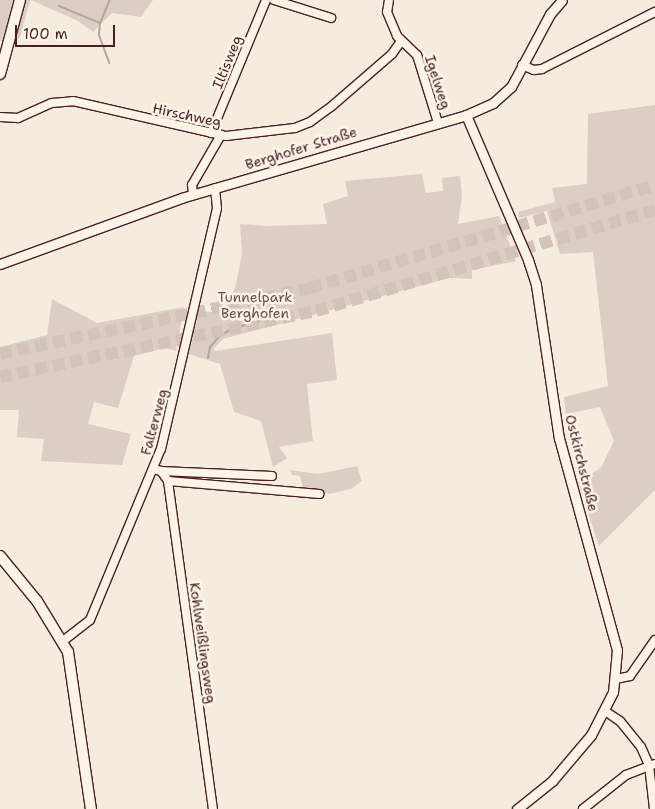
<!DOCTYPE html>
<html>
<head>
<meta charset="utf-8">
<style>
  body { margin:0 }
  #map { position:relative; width:655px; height:809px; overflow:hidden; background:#f5ecde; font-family:"Shantell Sans",sans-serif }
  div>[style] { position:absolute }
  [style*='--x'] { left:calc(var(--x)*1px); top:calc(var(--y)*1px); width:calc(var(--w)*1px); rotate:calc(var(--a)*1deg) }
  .green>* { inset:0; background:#dbcec4 }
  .stream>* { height:2px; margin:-1px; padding:0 1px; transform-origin:1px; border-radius:1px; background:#b8a39e }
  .trunk-tunnel>* { height:12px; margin-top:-6px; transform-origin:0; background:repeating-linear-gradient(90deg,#d3c3ba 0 12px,transparent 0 18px) }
  .roads { filter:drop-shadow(1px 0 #4a1f2b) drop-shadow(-1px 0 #4a1f2b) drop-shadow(0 1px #4a1f2b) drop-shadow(0 -1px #4a1f2b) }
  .minor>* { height:8px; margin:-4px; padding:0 4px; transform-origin:4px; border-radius:4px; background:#fcf5e5 }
  .tertiary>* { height:9px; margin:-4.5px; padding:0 4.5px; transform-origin:4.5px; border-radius:4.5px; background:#fcf5e5 }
  .secondary>* { height:10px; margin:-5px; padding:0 5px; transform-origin:5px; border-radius:5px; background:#fcf5e5 }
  span { translate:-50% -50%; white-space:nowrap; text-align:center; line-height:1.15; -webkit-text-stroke:5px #fcf5e5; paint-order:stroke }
  .street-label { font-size:14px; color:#4a1f2b }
  .park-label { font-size:14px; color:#6e4b51 }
  .scale { position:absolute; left:15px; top:25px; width:100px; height:22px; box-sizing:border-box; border:2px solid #4a1f2b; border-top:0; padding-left:6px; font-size:15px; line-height:18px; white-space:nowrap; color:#4a1f2b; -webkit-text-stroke:4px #fcf5e5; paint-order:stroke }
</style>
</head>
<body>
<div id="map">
  <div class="green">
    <i style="clip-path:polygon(0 0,30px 0,20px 38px,0 41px)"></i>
    <i style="clip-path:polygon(31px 0,153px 0,141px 17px,112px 13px,93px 32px,78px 21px)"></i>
    <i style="clip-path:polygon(655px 105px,655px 490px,599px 546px,578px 482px,601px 468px,614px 441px,600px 407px,566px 414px,564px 397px,608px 386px,593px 252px,560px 254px,547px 211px,519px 218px,518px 212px,555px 202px,552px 188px,587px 184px,588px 114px)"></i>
    <i style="clip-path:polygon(422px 174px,426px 193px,443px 191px,442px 178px,460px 176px,462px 195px,458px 224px,499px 216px,516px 261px,472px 270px,472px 279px,449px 278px,223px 339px,214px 348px,215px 351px,332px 333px,337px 380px,307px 384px,313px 441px,279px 447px,287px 458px,273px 467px,261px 421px,234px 412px,220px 364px,189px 354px,199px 311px,224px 313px,236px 285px,242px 253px,240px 224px,269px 226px,327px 224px,323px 204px,348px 196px,345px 181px)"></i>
    <i style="clip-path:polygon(52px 299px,97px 323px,184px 307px,176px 351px,165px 348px,134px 356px,118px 408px,94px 402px,88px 424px,131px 434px,122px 465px,41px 461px,44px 439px,17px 437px,19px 410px,0 410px,0 347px,47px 335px)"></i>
    <i style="clip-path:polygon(357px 466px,362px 481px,351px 489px,329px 494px,303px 488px,300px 476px,292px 475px,290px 470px,318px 474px)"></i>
  </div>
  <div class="stream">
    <i style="--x:59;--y:6;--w:44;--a:22.5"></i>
    <i style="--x:100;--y:23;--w:25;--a:-67"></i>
    <i style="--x:100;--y:23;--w:12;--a:95"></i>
    <i style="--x:99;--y:35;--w:30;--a:70"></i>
    <i style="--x:223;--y:293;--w:9;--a:49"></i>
    <i style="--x:229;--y:300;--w:20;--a:-9"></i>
    <i style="--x:249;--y:297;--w:19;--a:65"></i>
    <i style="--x:208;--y:358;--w:11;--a:-80"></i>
    <i style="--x:210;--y:347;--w:15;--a:-48"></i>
    <i style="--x:220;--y:336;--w:13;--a:-32"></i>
    <i style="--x:231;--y:329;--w:29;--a:-16"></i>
  </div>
  <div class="trunk-tunnel">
    <i style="--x:0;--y:354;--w:317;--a:-12"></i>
    <i style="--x:310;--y:288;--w:360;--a:-16.6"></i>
    <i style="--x:0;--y:377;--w:323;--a:-11.8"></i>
    <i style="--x:316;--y:311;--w:354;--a:-16.6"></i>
  </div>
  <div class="roads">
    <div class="minor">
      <i style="--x:274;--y:0;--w:60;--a:17.5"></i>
      <i style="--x:389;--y:0;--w:12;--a:99"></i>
      <i style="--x:387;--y:12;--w:26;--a:67"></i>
      <i style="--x:397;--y:36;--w:28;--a:44"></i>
      <i style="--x:417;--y:55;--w:71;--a:72.8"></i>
      <i style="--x:522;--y:65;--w:13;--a:23"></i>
      <i style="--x:534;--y:70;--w:8;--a:-7"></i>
      <i style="--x:542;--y:69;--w:127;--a:-26.8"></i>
      <i style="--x:0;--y:117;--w:18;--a:3"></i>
      <i style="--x:18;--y:118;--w:37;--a:-24"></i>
      <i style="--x:52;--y:103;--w:21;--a:-5"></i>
      <i style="--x:73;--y:101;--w:157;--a:12.9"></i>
      <i style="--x:226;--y:136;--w:69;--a:-6.6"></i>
      <i style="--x:295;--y:128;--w:16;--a:-22"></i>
      <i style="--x:310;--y:122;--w:27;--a:-36"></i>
      <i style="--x:332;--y:106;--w:79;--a:-40.9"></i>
      <i style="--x:392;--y:54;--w:16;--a:-55"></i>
      <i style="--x:211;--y:133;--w:144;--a:-67.5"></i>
      <i style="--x:193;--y:194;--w:9;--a:-96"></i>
      <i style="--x:192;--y:185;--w:58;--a:-59.9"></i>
      <i style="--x:153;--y:469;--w:8;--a:14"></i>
      <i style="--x:161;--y:471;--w:12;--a:55"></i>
      <i style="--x:168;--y:481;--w:331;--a:82.2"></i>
      <i style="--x:161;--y:471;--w:111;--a:2.6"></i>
      <i style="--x:168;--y:481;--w:152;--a:4.9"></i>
      <i style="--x:63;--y:641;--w:34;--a:-38"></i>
      <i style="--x:90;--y:620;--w:185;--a:-67.5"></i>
      <i style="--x:161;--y:449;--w:247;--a:-76.9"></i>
      <i style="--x:217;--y:208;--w:20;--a:-96"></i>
      <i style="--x:616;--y:679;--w:14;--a:-12"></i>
      <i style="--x:630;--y:676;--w:44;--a:-55.2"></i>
      <i style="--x:605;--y:711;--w:18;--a:34"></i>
      <i style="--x:620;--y:721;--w:33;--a:51"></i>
      <i style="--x:641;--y:747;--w:20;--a:66"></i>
      <i style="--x:649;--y:765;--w:44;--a:83.5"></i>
      <i style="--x:583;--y:809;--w:55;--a:-38.3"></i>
      <i style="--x:626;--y:775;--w:31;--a:-21"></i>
    </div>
    <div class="tertiary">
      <i style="--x:466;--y:115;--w:158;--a:66.8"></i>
      <i style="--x:528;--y:260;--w:26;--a:72"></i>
      <i style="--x:536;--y:285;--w:155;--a:81.5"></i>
      <i style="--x:559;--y:438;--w:220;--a:74.7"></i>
      <i style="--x:617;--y:650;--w:42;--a:95.4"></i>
      <i style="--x:613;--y:692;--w:48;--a:117.1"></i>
      <i style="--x:591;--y:735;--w:60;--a:130.3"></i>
      <i style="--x:552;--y:781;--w:45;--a:141.3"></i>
      <i style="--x:0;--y:264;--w:193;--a:-20"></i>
      <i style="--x:181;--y:198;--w:297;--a:-16.2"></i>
      <i style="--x:466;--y:115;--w:30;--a:-24"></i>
      <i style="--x:493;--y:103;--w:24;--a:-42"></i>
      <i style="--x:511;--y:87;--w:83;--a:-61.9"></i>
      <i style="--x:550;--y:14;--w:18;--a:-49"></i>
    </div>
    <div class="secondary">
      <i style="--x:0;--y:74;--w:77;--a:-74.9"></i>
      <i style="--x:0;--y:556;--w:58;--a:50.6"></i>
      <i style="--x:37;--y:601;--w:60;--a:58.7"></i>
      <i style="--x:68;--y:652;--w:159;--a:81.7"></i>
    </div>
  </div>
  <div class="street-label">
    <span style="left:227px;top:62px;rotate:-68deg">Iltisweg</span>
    <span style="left:438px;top:82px;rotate:72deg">Igelweg</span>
    <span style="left:187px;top:115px;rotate:12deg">Hirschweg</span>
    <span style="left:301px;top:148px;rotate:-17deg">Berghofer Straße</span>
    <span style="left:154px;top:422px;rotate:-75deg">Falterweg</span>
    <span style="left:582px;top:463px;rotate:76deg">Ostkirchstraße</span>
    <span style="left:203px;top:643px;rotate:82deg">Kohlweißlingsweg</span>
  </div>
  <div class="park-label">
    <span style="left:255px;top:305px">Tunnelpark<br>Berghofen</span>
  </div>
  <div class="scale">100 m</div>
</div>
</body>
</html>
